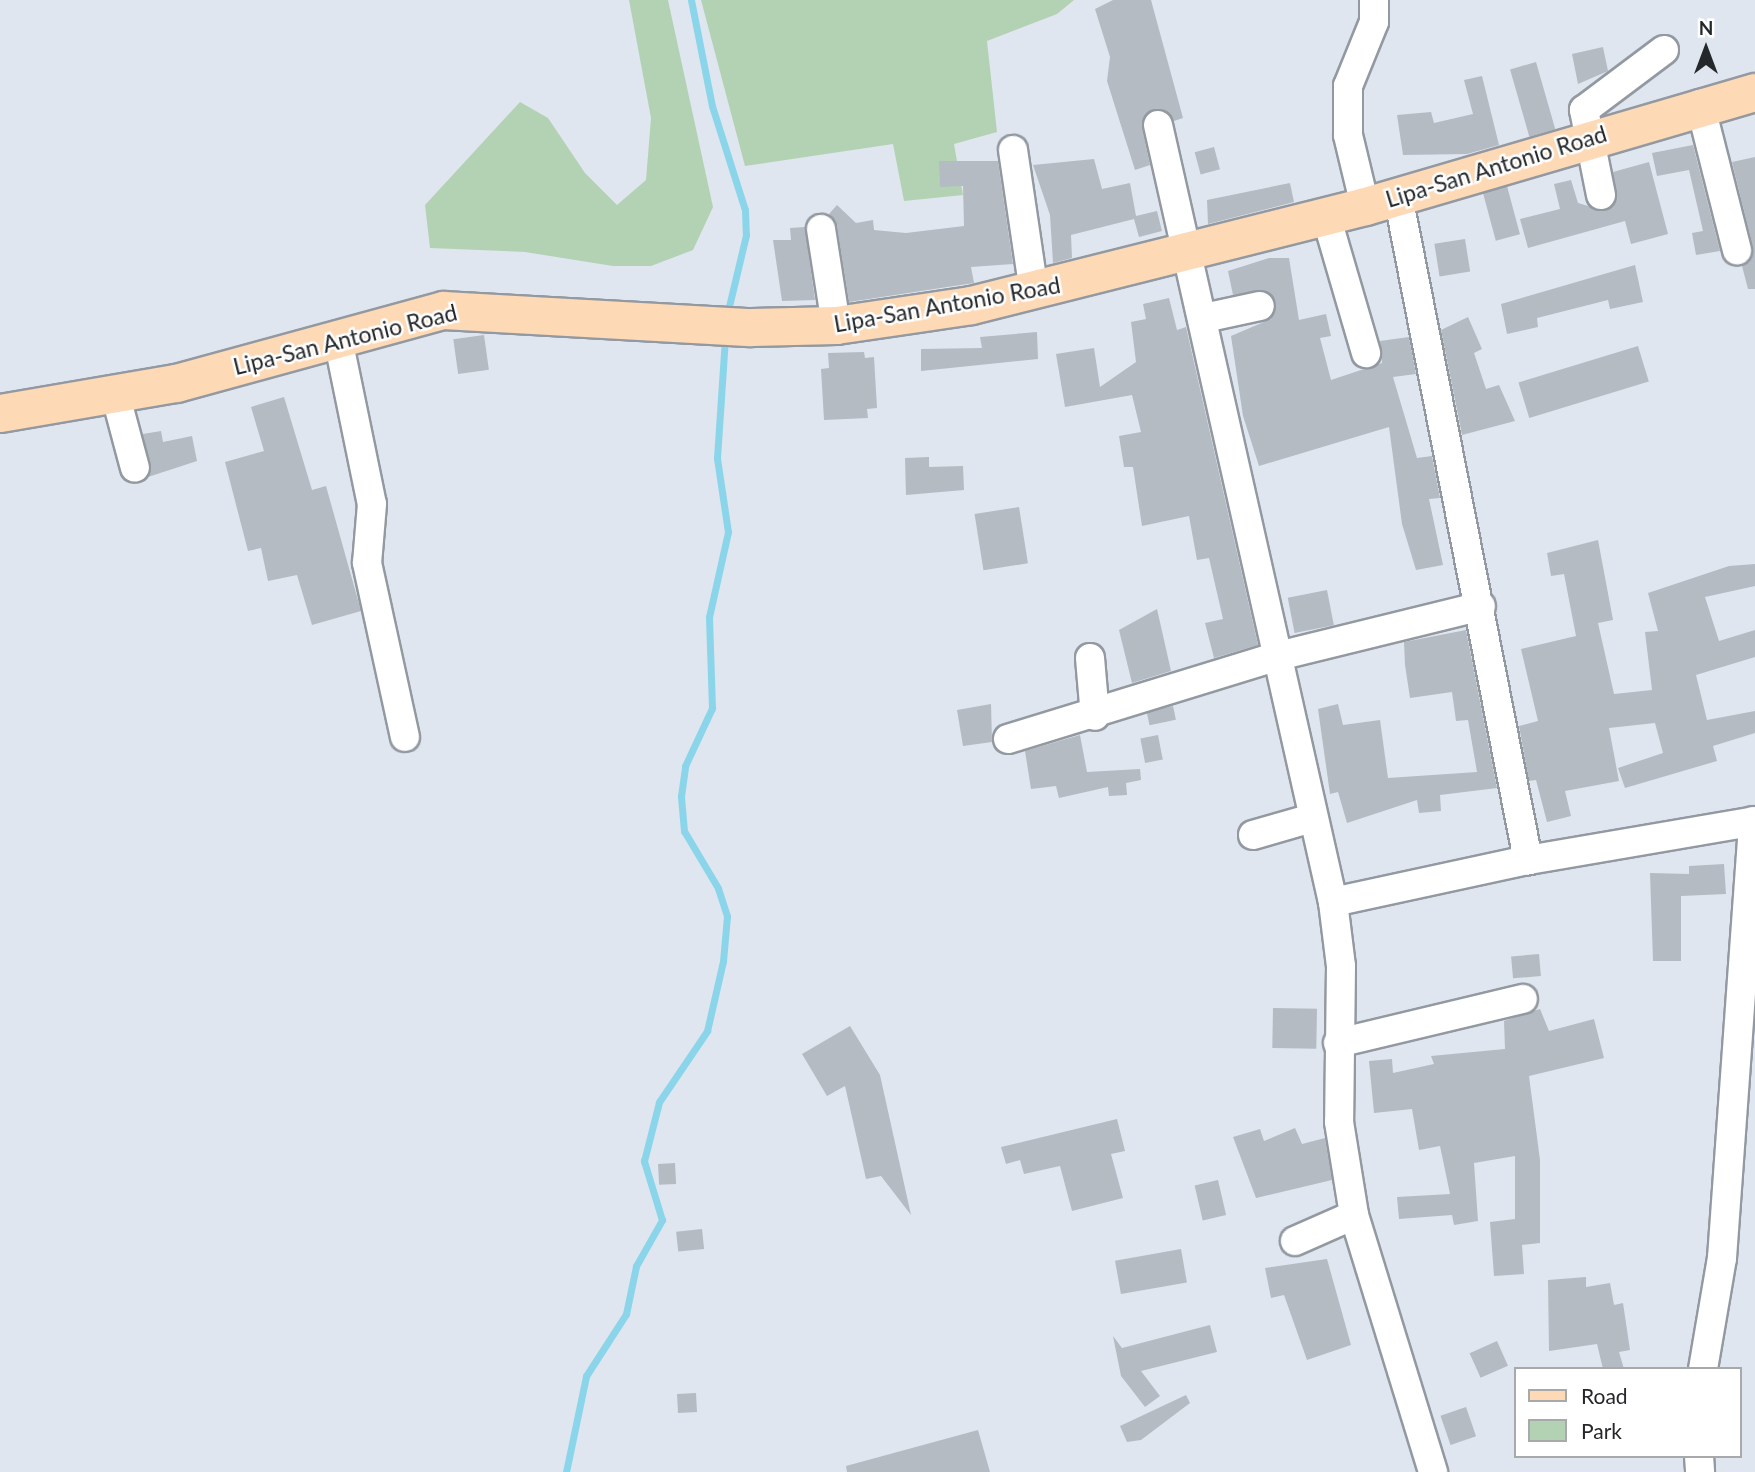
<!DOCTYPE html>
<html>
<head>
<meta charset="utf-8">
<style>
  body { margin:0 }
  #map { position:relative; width:1755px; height:1472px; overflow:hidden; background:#dfe6ef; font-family:Lato,sans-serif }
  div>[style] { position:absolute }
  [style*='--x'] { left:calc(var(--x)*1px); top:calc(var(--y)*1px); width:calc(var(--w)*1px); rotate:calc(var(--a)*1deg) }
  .green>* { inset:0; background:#b3d2b4 }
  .stream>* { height:7px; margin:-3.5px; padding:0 3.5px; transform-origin:3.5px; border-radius:3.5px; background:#8bd5ea }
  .building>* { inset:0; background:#b4bbc3; transform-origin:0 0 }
  .roads { filter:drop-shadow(2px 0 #9399a1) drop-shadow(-2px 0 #9399a1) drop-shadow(0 2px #9399a1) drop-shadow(0 -2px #9399a1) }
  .minor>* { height:28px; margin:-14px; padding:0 14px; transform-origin:14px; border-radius:14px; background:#fff }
  .major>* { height:37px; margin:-18.5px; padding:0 18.5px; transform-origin:18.5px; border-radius:18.5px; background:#fdd9b6 }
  span { translate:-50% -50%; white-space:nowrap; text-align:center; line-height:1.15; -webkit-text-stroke:5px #fff; paint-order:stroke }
  .street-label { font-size:23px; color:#25282b }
  .legend { position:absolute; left:1514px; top:1367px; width:228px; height:91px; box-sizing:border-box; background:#fff; border:2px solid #a8a9aa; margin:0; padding:9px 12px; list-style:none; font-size:21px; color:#25282b }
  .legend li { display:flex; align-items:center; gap:14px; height:35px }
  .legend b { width:35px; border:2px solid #a8a9aa }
  .north { position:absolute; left:1671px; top:14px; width:70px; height:70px; -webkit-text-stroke:5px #fff; paint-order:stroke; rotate:0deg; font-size:19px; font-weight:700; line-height:28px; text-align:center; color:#25282b }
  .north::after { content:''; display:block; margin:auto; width:24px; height:32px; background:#25282b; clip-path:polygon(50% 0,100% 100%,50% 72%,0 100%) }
</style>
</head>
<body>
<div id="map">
  <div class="green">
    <i style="clip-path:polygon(629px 0,668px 0,713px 207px,693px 250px,651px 266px,613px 266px,525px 252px,430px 248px,425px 205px,520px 102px,548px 118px,585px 173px,617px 205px,646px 180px,651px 118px)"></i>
    <i style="clip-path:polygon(701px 0,1074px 0,1057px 14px,987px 41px,997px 132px,954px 144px,963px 195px,904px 201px,893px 144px,745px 166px)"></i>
  </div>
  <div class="stream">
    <i style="--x:691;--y:0;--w:108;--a:78.8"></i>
    <i style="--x:712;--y:106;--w:109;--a:72.4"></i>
    <i style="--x:745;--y:210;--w:25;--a:88"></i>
    <i style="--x:746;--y:235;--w:82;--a:103.4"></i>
    <i style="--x:566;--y:1472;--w:98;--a:-78.2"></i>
    <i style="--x:586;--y:1376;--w:74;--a:-57.2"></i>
    <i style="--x:626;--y:1314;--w:49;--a:-78.2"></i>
    <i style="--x:636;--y:1266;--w:53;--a:-60.5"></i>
    <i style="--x:662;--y:1220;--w:62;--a:-107"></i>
    <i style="--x:644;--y:1161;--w:61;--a:-75.7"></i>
    <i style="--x:659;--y:1102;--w:86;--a:-55.9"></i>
    <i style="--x:707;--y:1031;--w:72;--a:-77.1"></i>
    <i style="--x:723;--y:961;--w:45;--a:-84.9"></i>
    <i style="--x:727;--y:916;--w:29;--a:-108"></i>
    <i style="--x:718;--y:888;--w:66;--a:-120.8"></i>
    <i style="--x:684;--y:831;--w:35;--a:-95"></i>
    <i style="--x:681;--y:796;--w:30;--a:-82"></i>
    <i style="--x:685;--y:766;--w:64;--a:-65"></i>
    <i style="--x:712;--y:708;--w:91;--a:-91.9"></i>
    <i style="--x:709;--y:617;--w:87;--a:-77.4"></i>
    <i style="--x:728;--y:532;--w:75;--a:-98.5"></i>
    <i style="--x:717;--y:458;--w:121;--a:-86.2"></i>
  </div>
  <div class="building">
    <i style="clip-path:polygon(1113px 0,1151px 0,1183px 118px,1174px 121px,1162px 109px,1146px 113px,1142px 128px,1150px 165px,1135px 170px,1107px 81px,1110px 57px,1095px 9px)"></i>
    <i style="clip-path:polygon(1603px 47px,1608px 71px,1578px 84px,1572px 54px)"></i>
    <i style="left:1536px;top:62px;width:70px;height:27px;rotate:74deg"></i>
    <i style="clip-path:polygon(1482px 76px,1499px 145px,1467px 154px,1403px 155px,1397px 115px,1431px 112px,1434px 123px,1473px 114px,1464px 80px)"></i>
    <i style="clip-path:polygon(1693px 145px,1720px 251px,1696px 255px,1692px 233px,1703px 231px,1689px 170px,1657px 176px,1652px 153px)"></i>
    <i style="left:1214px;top:147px;width:23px;height:20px;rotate:75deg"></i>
    <i style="clip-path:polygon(1755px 157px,1755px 289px,1748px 289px,1742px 266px,1753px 247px,1732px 162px)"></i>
    <i style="clip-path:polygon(1094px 159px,1102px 189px,1130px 183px,1136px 216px,1157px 211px,1162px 231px,1139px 237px,1134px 219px,1071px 235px,1072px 258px,1053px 263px,1050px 215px,1033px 165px)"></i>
    <i style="clip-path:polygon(939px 161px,998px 161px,1013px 264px,971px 267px,974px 283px,967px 284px,849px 302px,837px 226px,829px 214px,837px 205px,856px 223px,873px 220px,874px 230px,906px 233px,964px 226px,963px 186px,940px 187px)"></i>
    <i style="clip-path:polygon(1649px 162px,1668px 234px,1631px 244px,1625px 221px,1528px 248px,1520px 219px,1560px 209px,1554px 184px,1571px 180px,1578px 203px,1605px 211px,1617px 200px,1613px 172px)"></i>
    <i style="clip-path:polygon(1290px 183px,1294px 202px,1208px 224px,1207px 200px)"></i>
    <i style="left:1507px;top:186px;width:50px;height:25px;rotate:75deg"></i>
    <i style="clip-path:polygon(805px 227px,815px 300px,782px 301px,773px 240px,791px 240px,790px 228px)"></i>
    <i style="left:1465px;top:239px;width:33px;height:31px;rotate:81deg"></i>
    <i style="clip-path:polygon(1269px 258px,1289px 258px,1299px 320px,1326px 314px,1331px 336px,1320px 338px,1331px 380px,1382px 363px,1380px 341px,1409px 337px,1416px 374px,1393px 377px,1417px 458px,1432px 456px,1440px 498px,1429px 499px,1443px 565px,1416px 570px,1402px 524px,1389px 427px,1259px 466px,1243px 416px,1231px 336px,1271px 319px,1276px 303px,1264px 290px,1233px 295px,1228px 271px)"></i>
    <i style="clip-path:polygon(1635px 265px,1643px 302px,1610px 309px,1608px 300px,1537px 318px,1538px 327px,1507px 334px,1501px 304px)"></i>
    <i style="clip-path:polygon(1169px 298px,1177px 330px,1186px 327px,1258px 645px,1214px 658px,1205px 623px,1223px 619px,1209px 558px,1197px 560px,1189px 516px,1142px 526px,1133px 467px,1124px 467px,1119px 436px,1141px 432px,1132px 395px,1065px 407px,1056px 354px,1094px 348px,1100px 387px,1136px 362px,1131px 322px,1146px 319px,1143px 304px)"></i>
    <i style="clip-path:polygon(1468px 317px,1482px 349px,1474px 353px,1486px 389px,1499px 385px,1515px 421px,1462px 435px,1441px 330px)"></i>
    <i style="clip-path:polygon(1037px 332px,1038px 359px,921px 371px,921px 349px,982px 348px,980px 337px)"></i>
    <i style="left:484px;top:335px;width:35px;height:31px;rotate:82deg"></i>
    <i style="left:1638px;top:346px;width:37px;height:125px;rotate:73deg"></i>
    <i style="clip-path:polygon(864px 352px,865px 358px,874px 357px,877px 408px,867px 409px,868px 418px,824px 420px,821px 369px,829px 368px,828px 353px)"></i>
    <i style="clip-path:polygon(284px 397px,312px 490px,326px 486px,361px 611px,312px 625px,297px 575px,268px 581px,261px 548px,248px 551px,225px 462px,264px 451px,251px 407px)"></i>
    <i style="clip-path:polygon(161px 431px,163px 442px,192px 436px,197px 461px,148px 477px,143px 434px)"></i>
    <i style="clip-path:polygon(929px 457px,929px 467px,963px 466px,964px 490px,906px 495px,905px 458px)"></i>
    <i style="left:1019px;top:507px;width:57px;height:45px;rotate:81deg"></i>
    <i style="clip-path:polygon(1598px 540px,1613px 620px,1598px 623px,1614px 694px,1652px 690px,1645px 632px,1658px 631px,1648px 593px,1729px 566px,1755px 564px,1755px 586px,1705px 597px,1719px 641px,1755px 630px,1755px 657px,1696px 675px,1707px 720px,1755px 711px,1755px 733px,1713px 746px,1717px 761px,1625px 788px,1618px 768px,1663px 753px,1655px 723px,1609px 728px,1619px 781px,1565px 791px,1571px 816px,1547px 822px,1536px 780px,1529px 781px,1519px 726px,1538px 721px,1521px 649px,1576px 636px,1564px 574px,1551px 576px,1547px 553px)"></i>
    <i style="left:1327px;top:590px;width:36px;height:40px;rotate:79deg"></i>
    <i style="clip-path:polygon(1157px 609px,1171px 671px,1132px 683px,1119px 630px)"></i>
    <i style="clip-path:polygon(1466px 630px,1497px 788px,1440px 795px,1441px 811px,1419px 813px,1417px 800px,1347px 823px,1338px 792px,1330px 794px,1318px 709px,1338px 704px,1343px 725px,1380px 720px,1388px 778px,1477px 772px,1468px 720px,1456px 721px,1452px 692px,1410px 698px,1405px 665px,1404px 642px)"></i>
    <i style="clip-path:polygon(991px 704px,992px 742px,963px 746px,957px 710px)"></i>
    <i style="left:1173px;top:706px;width:14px;height:27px;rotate:78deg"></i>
    <i style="clip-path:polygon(1080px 735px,1087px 772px,1140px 769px,1141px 780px,1126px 783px,1127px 795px,1109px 796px,1108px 787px,1059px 798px,1056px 786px,1031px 789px,1025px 751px)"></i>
    <i style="left:1158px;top:735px;width:25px;height:18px;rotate:79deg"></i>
    <i style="clip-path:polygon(1724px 864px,1726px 894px,1681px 896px,1681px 961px,1653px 961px,1650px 873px,1689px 874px,1689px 866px)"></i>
    <i style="left:1539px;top:954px;width:22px;height:28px;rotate:85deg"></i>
    <i style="left:1273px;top:1008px;width:44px;height:40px;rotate:1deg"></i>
    <i style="clip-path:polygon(1540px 1009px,1549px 1031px,1594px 1019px,1604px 1058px,1529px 1076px,1540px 1160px,1540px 1243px,1522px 1245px,1524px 1274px,1494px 1276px,1490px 1222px,1515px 1219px,1515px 1156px,1474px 1163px,1478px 1221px,1454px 1225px,1452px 1215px,1399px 1219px,1397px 1197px,1450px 1194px,1440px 1146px,1419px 1150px,1412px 1109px,1374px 1113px,1369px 1061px,1392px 1059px,1393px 1073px,1434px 1064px,1431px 1056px,1505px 1049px,1504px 1021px)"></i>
    <i style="clip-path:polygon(850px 1026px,880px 1075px,911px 1215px,881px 1176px,866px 1179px,845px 1086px,827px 1096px,802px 1054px)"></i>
    <i style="clip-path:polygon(1117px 1119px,1125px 1151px,1111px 1154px,1123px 1198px,1072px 1211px,1060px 1166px,1024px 1174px,1020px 1160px,1006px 1164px,1001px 1147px)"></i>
    <i style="clip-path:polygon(1295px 1128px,1302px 1144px,1325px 1138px,1332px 1180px,1256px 1198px,1233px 1137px,1260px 1129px,1264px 1141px)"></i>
    <i style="left:675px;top:1163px;width:21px;height:17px;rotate:87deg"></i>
    <i style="left:1218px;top:1180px;width:36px;height:24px;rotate:77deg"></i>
    <i style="left:702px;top:1229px;width:20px;height:26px;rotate:84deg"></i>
    <i style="left:1181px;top:1249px;width:34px;height:67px;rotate:80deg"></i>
    <i style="clip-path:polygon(1327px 1259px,1351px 1345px,1307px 1360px,1284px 1295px,1271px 1298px,1265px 1268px)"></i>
    <i style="clip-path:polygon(1586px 1277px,1586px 1287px,1610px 1283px,1614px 1305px,1623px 1303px,1630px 1350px,1619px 1352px,1624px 1369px,1603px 1369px,1597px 1344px,1549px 1351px,1548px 1280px)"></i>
    <i style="clip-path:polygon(1210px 1325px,1217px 1352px,1141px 1371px,1160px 1396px,1145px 1407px,1121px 1376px,1113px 1336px,1122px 1348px)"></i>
    <i style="left:1497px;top:1341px;width:27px;height:30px;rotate:66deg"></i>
    <i style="left:696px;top:1393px;width:19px;height:19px;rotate:87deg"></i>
    <i style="clip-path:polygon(1186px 1395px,1190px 1403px,1141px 1440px,1127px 1442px,1120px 1426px)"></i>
    <i style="left:1466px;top:1407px;width:31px;height:27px;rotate:71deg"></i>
    <i style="clip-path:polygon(978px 1430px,990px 1472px,847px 1472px,846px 1466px)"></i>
  </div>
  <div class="roads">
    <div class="minor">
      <i style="--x:1700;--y:104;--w:151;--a:75.8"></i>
      <i style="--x:1158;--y:125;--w:796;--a:77.31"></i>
      <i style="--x:1333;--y:902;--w:64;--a:82.9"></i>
      <i style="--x:1341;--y:966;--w:156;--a:90.7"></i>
      <i style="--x:1339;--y:1122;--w:94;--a:80.8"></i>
      <i style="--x:1354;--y:1215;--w:269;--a:72.9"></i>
      <i style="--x:1013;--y:150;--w:144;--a:81.6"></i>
      <i style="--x:1601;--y:195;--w:87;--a:-101.3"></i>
      <i style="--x:1584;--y:110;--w:100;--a:-36.9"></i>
      <i style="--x:1398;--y:196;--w:677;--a:78.92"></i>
      <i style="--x:1528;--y:860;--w:230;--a:-9.7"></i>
      <i style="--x:1365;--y:206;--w:73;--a:-103.5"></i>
      <i style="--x:1348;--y:135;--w:49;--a:-90"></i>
      <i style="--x:1348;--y:86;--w:69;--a:-67.9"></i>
      <i style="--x:1374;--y:22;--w:22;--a:-90"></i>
      <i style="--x:1326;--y:216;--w:143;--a:73.7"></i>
      <i style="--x:821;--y:229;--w:97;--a:81.1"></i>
      <i style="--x:1204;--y:318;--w:57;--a:-12.1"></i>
      <i style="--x:338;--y:339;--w:168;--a:78.4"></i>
      <i style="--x:372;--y:504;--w:59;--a:94.8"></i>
      <i style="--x:367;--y:563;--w:178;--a:77.7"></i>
      <i style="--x:116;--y:397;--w:73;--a:75"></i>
      <i style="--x:1090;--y:658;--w:58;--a:85.1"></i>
      <i style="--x:1008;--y:739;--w:278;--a:-17.1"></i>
      <i style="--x:1274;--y:657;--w:213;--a:-13.8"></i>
      <i style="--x:1253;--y:835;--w:61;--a:-16.1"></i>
      <i style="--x:1333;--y:902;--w:199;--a:-12.2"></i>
      <i style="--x:1338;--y:1043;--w:190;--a:-13.4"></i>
      <i style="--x:1295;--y:1241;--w:64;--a:-23.8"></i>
      <i style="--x:1703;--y:1369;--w:113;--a:-80.3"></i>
      <i style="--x:1722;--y:1258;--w:438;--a:-85.9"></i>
      <i style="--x:1699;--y:1456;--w:16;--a:86"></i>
    </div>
    <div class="major">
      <i style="--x:0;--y:413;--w:179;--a:-9.7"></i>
      <i style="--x:176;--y:383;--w:277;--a:-15.3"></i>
      <i style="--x:443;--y:310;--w:308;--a:3.2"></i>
      <i style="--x:751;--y:327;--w:85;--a:-1.3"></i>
      <i style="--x:836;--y:325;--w:136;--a:-8.4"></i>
      <i style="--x:971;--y:305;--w:406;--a:-14.1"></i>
      <i style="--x:1365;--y:206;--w:406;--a:-16.3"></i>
    </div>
  </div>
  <div class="street-label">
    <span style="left:1496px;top:166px;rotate:-17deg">Lipa-San Antonio Road</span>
    <span style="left:947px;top:304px;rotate:-10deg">Lipa-San Antonio Road</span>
    <span style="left:345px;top:339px;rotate:-14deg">Lipa-San Antonio Road</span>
  </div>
  <ul class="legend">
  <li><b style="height:9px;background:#fdd9b6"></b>Road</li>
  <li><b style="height:19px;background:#b3d2b4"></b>Park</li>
  </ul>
  <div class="north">N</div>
</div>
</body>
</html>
